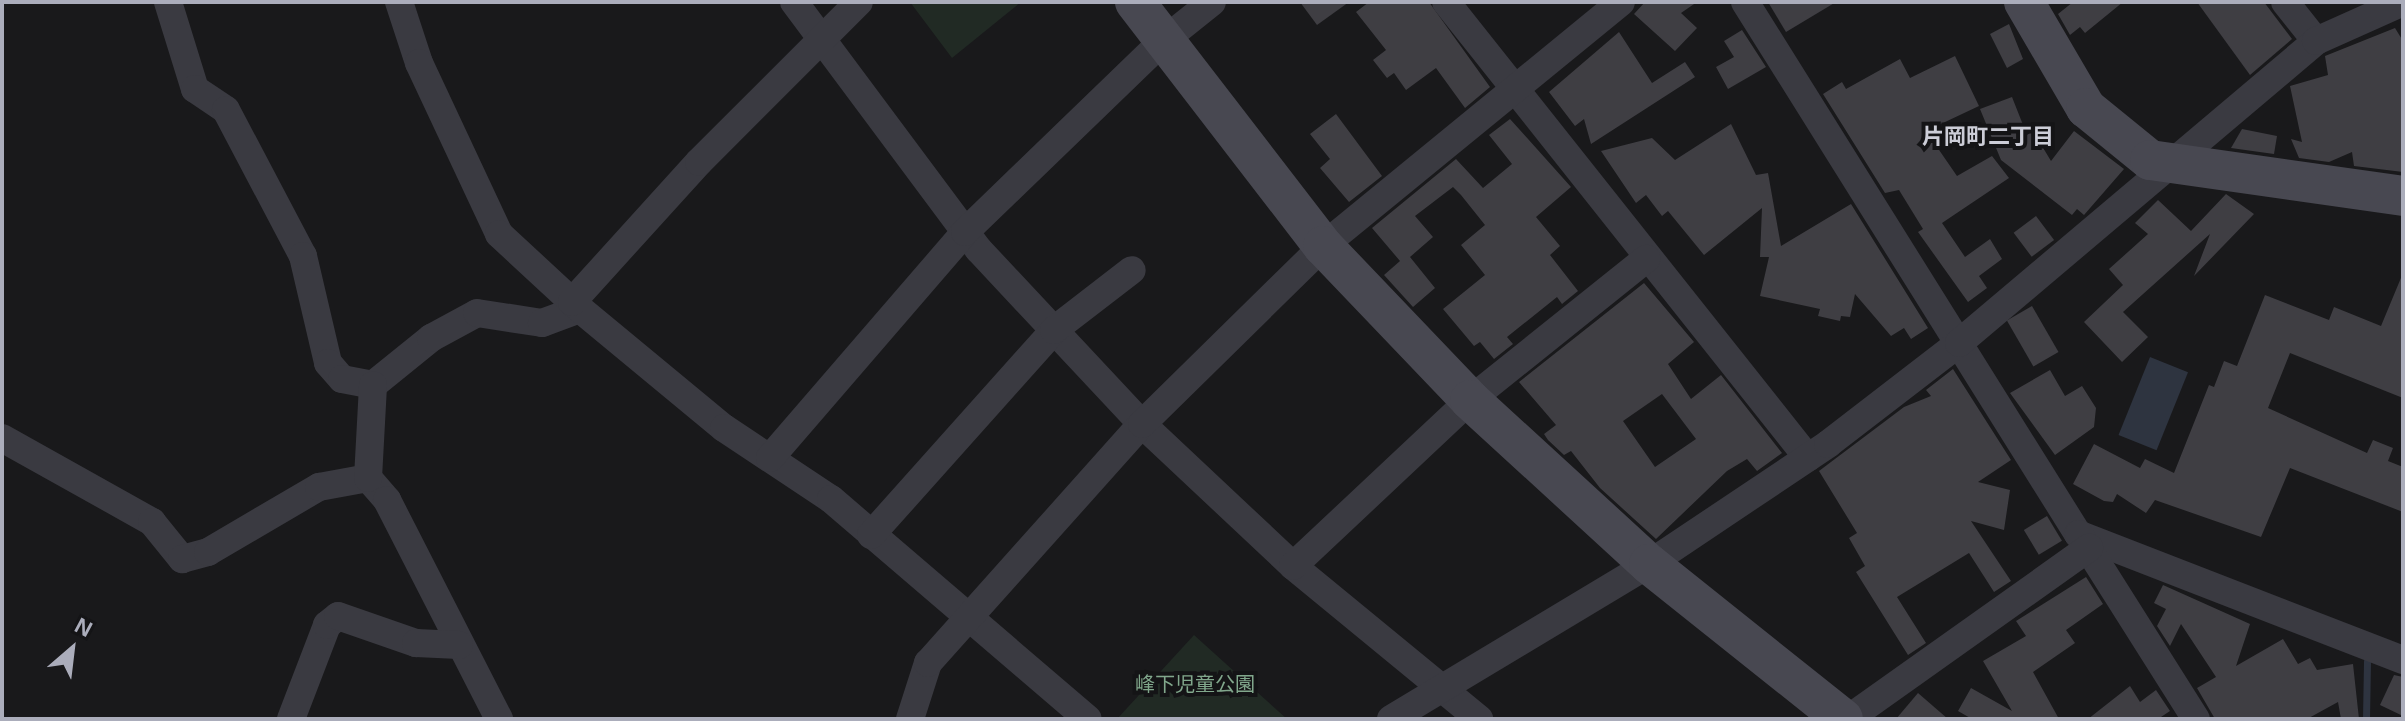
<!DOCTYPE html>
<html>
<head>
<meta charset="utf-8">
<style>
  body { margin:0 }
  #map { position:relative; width:2405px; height:721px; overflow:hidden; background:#19191b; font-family:Arial,"Noto Sans JP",sans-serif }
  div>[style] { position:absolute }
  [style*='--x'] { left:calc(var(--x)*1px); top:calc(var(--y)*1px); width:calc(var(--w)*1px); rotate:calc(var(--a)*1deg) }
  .green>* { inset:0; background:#212a24 }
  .water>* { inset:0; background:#2e3440; transform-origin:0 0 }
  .stream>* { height:7px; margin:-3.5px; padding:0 3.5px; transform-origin:3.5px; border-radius:3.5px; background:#2e3440 }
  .building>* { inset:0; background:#3f3e43; transform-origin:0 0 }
  .street>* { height:28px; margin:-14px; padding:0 14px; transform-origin:14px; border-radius:14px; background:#3a3a41 }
  .secondary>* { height:40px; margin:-20px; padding:0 20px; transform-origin:20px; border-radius:20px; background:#484851 }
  span { translate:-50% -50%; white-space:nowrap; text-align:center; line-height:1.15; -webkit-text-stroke:8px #141416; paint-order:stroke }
  .park-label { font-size:20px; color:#81a78c }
  .neighbourhood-label { font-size:22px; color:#cccdd7; font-weight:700 }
  .frame { position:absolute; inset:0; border:4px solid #abadbb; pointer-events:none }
  .north { position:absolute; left:32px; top:609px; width:80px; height:80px; -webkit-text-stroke:6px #141416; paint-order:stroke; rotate:28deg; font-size:22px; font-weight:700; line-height:32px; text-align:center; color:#abadbb }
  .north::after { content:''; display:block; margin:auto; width:28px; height:36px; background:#abadbb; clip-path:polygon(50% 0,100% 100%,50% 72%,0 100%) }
</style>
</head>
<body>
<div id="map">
  <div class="green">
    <i style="clip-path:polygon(910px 2px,1021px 2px,952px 58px)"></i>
    <i style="clip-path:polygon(1194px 635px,1287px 719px,1117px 719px)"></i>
  </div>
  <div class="water">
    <i style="left:2150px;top:357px;width:41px;height:84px;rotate:22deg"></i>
  </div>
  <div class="stream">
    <i style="--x:2366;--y:719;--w:58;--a:-89"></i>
  </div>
  <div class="building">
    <i style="clip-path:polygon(1300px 2px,1349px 2px,1317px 25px)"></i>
    <i style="clip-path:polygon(1369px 2px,1429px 2px,1490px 87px,1465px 108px,1436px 68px,1406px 90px,1394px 73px,1387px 78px,1373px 60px,1386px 50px,1356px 12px)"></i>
    <i style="clip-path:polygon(1645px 2px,1697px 2px,1681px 13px,1697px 28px,1675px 51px,1634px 14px)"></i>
    <i style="clip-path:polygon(1768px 2px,1836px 2px,1786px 32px)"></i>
    <i style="clip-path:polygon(2073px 2px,2123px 2px,2085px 33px,2080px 27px,2070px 35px,2058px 14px)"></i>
    <i style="clip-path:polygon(2197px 2px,2264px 2px,2292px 39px,2250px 75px)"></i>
    <i style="clip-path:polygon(2009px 24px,2023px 59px,2007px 68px,1990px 34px)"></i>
    <i style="clip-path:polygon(2395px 28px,2403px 41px,2403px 172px,2354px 166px,2352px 152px,2329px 162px,2299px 158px,2291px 139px,2302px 142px,2290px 86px,2328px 75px,2325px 56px)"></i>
    <i style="clip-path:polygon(1742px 30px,1766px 67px,1728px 89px,1716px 67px,1734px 57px,1724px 41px)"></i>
    <i style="clip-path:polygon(1619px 32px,1652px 83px,1685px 62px,1695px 77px,1591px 144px,1584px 119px,1575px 126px,1549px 92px)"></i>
    <i style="clip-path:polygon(1955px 56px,1979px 106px,1926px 131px,1957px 176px,1992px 156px,2009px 178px,1942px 223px,1965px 257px,1990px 239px,2002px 259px,1979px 276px,1987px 288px,1968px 302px,1918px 232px,1923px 229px,1899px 190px,1885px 193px,1823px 94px,1842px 82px,1846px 89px,1900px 59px,1910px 78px)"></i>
    <i style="clip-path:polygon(2012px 97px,2027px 135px,2033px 131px,2051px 161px,2074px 131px,2124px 169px,2084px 215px,2077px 209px,2072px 215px,2001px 160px,1980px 109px)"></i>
    <i style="clip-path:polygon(1336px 114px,1382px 176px,1349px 202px,1320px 168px,1330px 159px,1310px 134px)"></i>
    <i style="clip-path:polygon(1510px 119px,1571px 187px,1536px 217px,1560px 246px,1550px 255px,1578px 291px,1562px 304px,1557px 297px,1507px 337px,1513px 344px,1494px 359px,1480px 342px,1474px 346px,1443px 309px,1485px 275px,1461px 245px,1485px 225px,1461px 195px,1453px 187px,1415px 216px,1433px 237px,1410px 257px,1435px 288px,1413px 307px,1384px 275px,1400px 261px,1372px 228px,1456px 159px,1483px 188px,1512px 164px,1489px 135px)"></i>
    <i style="clip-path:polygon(1731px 124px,1756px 175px,1768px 173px,1781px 246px,1851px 204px,1928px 328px,1911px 339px,1904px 328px,1891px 336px,1855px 294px,1850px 317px,1841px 316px,1840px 321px,1818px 316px,1820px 309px,1760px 296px,1769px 257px,1760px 257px,1762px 208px,1704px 255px,1668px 211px,1662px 216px,1646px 195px,1636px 203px,1601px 151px,1652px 138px,1675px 160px)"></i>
    <i style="clip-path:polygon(2242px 129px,2277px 136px,2274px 154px,2231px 148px)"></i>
    <i style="clip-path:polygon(2226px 194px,2254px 214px,2194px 276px,2210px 234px,2123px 312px,2148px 337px,2122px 362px,2084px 322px,2123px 285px,2109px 269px,2148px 234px,2135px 223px,2158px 200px,2191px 231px)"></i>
    <i style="left:2036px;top:216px;width:30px;height:28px;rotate:53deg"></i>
    <i style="clip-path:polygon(2403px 273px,2403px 398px,2290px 353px,2268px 408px,2367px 453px,2373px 440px,2393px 448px,2388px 461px,2403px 467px,2403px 512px,2290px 468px,2261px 537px,2155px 500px,2146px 513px,2117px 494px,2113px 502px,2104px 501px,2073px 484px,2094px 444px,2140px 468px,2145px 459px,2174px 473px,2209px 385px,2214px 387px,2224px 361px,2237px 366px,2265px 295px,2329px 320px,2334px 307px,2381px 326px)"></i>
    <i style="clip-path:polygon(evenodd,1644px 283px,1694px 342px,1668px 364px,1691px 399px,1721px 375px,1782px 453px,1757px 471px,1747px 459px,1727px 471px,1656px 539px,1600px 488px,1571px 451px,1564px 455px,1548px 440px,1544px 434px,1556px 425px,1519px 382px,1644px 283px,1662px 394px,1696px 439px,1655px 467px,1623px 421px,1662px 394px)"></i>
    <i style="left:2032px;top:306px;width:53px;height:29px;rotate:60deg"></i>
    <i style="clip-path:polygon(1953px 369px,2011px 460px,1978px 482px,2010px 490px,2004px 530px,1971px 521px,2011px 581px,1994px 592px,1969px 553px,1897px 597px,1926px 643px,1908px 655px,1856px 572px,1865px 566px,1849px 538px,1857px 533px,1819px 471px,1904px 407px,1931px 396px,1926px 390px)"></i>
    <i style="clip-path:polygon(2050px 370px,2065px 396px,2082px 386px,2096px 408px,2094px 427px,2055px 455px,2010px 393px)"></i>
    <i style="left:2047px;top:516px;width:29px;height:27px;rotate:59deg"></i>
    <i style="clip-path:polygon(2086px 577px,2103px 604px,2066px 630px,2075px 643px,2033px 672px,2059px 719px,1972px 719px,1958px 711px,1971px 688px,2012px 711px,1983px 661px,2026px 636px,2016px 621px)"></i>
    <i style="clip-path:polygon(2163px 585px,2250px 624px,2236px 666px,2283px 639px,2298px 664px,2310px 658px,2317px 670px,2353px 664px,2359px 719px,2341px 719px,2338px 702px,2307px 719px,2215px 719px,2197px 688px,2216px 677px,2181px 624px,2170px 646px,2157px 626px,2166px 609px,2154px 603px)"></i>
    <i style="clip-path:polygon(2394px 675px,2403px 677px,2403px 716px,2380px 705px)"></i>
    <i style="clip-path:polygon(2130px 686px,2140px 702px,2156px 690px,2170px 711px,2158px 719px,2088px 719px)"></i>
    <i style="clip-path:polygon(1918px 693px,1948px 719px,1896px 719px)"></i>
  </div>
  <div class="street">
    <i style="--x:168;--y:2;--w:91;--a:72.8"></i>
    <i style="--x:195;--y:89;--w:37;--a:34"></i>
    <i style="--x:226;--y:110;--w:165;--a:62.2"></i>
    <i style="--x:303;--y:256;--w:110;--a:76.8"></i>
    <i style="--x:328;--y:363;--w:21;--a:49"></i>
    <i style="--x:342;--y:379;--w:32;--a:11"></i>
    <i style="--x:373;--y:385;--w:75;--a:-39"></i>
    <i style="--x:431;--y:338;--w:52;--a:-28.5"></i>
    <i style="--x:477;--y:313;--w:66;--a:8.7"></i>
    <i style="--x:542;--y:323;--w:40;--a:-20.2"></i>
    <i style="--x:399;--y:2;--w:64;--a:71.8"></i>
    <i style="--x:419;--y:63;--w:189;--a:64.9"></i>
    <i style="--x:499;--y:234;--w:110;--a:42.8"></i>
    <i style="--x:580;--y:309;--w:187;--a:39.6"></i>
    <i style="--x:724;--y:428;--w:128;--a:33.6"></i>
    <i style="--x:831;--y:499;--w:338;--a:40.6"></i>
    <i style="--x:794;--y:2;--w:309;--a:53.3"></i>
    <i style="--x:979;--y:250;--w:238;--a:46.9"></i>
    <i style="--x:1142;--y:424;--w:207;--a:43.2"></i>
    <i style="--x:1293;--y:566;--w:241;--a:39.4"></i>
    <i style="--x:1446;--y:2;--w:582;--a:51.56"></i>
    <i style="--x:1745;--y:2;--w:628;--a:57.96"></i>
    <i style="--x:2078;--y:534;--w:349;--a:21.2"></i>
    <i style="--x:2285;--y:2;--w:50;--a:51.5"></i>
    <i style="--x:572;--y:302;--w:189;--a:-47.8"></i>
    <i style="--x:699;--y:162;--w:226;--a:-45"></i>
    <i style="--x:2;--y:438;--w:172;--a:29.2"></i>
    <i style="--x:152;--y:522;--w:48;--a:51"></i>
    <i style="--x:182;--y:559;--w:27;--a:-15"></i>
    <i style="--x:208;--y:552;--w:129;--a:-30.4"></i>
    <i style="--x:319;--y:487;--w:50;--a:-10.4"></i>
    <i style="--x:368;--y:478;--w:29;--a:49"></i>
    <i style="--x:387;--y:500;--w:246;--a:62.9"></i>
    <i style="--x:770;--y:458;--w:298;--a:-49.2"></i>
    <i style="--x:965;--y:232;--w:274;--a:-44"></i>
    <i style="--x:1162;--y:42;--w:64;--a:-38.7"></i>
    <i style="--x:368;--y:478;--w:93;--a:-86.9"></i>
    <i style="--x:2079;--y:534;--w:219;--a:57.7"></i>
    <i style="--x:871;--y:535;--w:275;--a:-48.2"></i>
    <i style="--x:1054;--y:330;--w:98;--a:-37.6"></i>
    <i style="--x:1293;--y:566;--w:243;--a:-43.2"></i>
    <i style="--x:1470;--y:400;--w:226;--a:-38.7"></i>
    <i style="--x:291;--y:719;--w:101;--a:-69"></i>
    <i style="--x:327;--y:625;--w:14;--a:-39"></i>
    <i style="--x:338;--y:616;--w:83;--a:19.1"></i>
    <i style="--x:416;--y:643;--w:43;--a:2.7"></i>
    <i style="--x:910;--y:719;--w:59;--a:-72.2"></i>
    <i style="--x:928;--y:663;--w:321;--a:-48.2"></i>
    <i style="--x:1142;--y:424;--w:254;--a:-44.5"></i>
    <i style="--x:1323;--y:246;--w:385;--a:-39.3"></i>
    <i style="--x:1391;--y:719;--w:301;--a:-31"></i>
    <i style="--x:1649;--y:564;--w:216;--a:-33.8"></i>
    <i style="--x:1828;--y:444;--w:165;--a:-37.6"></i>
    <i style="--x:1959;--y:343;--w:468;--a:-40.2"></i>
    <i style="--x:2316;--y:41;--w:95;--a:-24.1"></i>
    <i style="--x:1848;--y:719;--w:296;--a:-35.4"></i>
  </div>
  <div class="secondary">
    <i style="--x:1135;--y:2;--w:308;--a:52.4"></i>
    <i style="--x:1323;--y:246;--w:213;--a:46.3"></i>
    <i style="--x:1470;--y:400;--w:243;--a:42.5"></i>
    <i style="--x:1649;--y:564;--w:248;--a:38.6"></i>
    <i style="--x:2024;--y:2;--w:123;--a:59.7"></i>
    <i style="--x:2086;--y:108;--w:82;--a:39.1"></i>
    <i style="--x:2150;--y:160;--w:256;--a:8.1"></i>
  </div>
  <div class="park-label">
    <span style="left:1195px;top:684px">峰下児童公園</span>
  </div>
  <div class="neighbourhood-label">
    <span style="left:1988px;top:137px">片岡町二丁目</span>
  </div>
  <div class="frame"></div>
  <div class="north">N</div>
</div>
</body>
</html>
